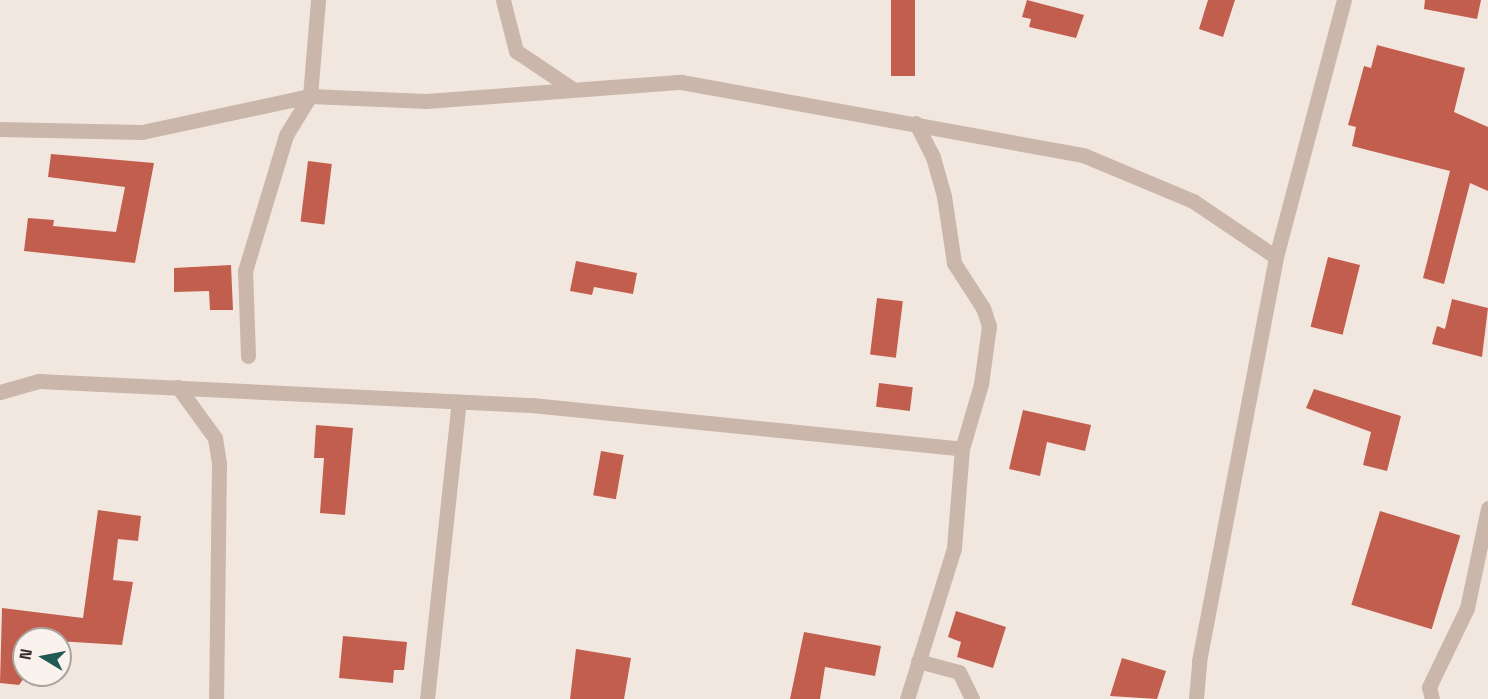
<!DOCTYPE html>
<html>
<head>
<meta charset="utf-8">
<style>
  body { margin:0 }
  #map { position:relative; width:1488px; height:699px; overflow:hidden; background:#f2e7df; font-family:"Space Grotesk",sans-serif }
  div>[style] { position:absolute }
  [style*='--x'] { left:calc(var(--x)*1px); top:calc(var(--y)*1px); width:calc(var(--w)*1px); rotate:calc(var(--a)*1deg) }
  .building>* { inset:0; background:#c25e4d; transform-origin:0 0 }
  .minor>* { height:15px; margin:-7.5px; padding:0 7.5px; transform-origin:7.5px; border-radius:7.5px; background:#cab6ab }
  span { translate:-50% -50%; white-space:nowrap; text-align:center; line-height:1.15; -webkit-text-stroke:6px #faf2ec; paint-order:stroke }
  .north { position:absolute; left:12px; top:627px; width:60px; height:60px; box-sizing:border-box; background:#faf2ec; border:2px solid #aca39e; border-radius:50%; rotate:280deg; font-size:16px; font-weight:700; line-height:24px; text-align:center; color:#382d2a }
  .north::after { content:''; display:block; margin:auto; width:21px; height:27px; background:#215957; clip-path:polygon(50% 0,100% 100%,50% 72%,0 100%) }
</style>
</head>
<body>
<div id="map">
  <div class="building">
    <i style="left:891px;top:0;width:24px;height:76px"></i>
    <i style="clip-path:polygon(1027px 0,1084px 15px,1076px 38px,1029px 27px,1031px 19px,1022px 17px)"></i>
    <i style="clip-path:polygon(1208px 0,1235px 0,1223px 37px,1199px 29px)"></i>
    <i style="clip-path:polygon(1425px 0,1481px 0,1477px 19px,1424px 9px)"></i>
    <i style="clip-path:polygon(1377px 45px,1465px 68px,1454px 112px,1488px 127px,1488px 191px,1470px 183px,1444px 284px,1423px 278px,1450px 171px,1352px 146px,1356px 127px,1348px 125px,1364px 66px,1371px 68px)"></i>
    <i style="clip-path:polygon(51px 154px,154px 163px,135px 263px,24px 251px,28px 218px,54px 220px,53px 226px,116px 232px,125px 187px,48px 177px)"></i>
    <i style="left:308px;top:161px;width:24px;height:61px;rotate:7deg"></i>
    <i style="left:1328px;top:257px;width:33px;height:72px;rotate:14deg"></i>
    <i style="clip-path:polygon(576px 261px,637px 273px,633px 294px,594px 287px,592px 295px,570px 291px)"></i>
    <i style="clip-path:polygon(231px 265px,233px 310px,210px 310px,209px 291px,174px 292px,174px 268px)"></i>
    <i style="left:877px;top:298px;width:26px;height:57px;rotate:7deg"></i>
    <i style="clip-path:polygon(1452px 299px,1488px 308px,1482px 357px,1432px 344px,1437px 326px,1445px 329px)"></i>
    <i style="left:879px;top:383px;width:34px;height:24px;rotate:7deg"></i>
    <i style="clip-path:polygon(1314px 389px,1401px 416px,1387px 471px,1363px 465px,1371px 432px,1306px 408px)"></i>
    <i style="clip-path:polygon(1023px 410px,1091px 425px,1085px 451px,1047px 442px,1040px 476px,1009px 469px)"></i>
    <i style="clip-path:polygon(316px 425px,353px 428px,345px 515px,320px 513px,324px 458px,314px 458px)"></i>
    <i style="left:601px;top:451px;width:23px;height:45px;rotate:10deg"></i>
    <i style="clip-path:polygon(98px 510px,141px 516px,138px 541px,118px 539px,113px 580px,133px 582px,122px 645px,24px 639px,24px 678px,19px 685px,0 683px,2px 608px,83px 618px)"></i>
    <i style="left:1380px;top:511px;width:84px;height:98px;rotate:17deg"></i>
    <i style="clip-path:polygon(956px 611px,1006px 627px,993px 668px,957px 657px,961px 642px,948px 637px)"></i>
    <i style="clip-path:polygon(804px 632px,881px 646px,875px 676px,825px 667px,820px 699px,790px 699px)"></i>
    <i style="clip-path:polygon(343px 636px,407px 642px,404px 670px,394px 670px,393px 683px,339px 678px)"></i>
    <i style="clip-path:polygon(576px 649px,631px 658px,624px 699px,570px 699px)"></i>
    <i style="clip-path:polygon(1122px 658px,1166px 671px,1157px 699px,1110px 696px)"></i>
  </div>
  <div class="minor">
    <i style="--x:503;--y:0;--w:53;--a:75.7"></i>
    <i style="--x:516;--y:51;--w:66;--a:33.9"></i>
    <i style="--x:0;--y:129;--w:142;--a:1.2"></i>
    <i style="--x:142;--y:132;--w:172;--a:-12.1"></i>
    <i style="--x:310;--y:96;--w:116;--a:2.5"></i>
    <i style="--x:426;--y:101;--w:256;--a:-4.3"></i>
    <i style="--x:681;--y:82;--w:409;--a:10.3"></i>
    <i style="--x:1083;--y:155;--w:119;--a:22.7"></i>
    <i style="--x:1193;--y:201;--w:100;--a:34"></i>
    <i style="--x:248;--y:356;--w:85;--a:-92"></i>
    <i style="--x:245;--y:271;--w:142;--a:-73.2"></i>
    <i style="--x:286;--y:135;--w:46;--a:-58.4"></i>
    <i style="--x:310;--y:96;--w:96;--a:-85.2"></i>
    <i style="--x:178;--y:387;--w:63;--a:54"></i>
    <i style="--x:215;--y:438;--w:25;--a:81"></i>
    <i style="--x:219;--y:463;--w:236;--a:90.7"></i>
    <i style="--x:0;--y:392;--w:41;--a:-15.8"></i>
    <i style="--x:39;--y:381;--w:494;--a:2.8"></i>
    <i style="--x:532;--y:405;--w:432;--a:5.8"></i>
    <i style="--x:918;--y:661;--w:42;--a:15"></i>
    <i style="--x:959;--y:672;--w:30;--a:64"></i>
    <i style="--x:427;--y:699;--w:299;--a:-83.9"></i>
    <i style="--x:907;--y:699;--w:158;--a:-72.7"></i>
    <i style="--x:954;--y:548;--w:99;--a:-85.4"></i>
    <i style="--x:962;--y:449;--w:68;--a:-73.7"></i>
    <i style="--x:981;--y:384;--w:59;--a:-82.1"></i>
    <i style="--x:989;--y:326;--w:19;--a:-108"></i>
    <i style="--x:983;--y:308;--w:54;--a:-122.8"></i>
    <i style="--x:954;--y:263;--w:68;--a:-98.5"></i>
    <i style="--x:944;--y:196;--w:41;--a:-105.8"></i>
    <i style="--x:933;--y:157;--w:38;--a:-117"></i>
    <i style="--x:1196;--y:699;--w:38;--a:-85"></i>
    <i style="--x:1199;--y:661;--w:411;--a:-79.2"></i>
    <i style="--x:1276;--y:257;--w:266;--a:-75.2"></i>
    <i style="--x:1432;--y:699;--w:12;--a:-104"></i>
    <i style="--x:1429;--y:687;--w:88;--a:-64.3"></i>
    <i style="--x:1467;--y:608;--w:102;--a:-78.1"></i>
  </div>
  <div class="north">N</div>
</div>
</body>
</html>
